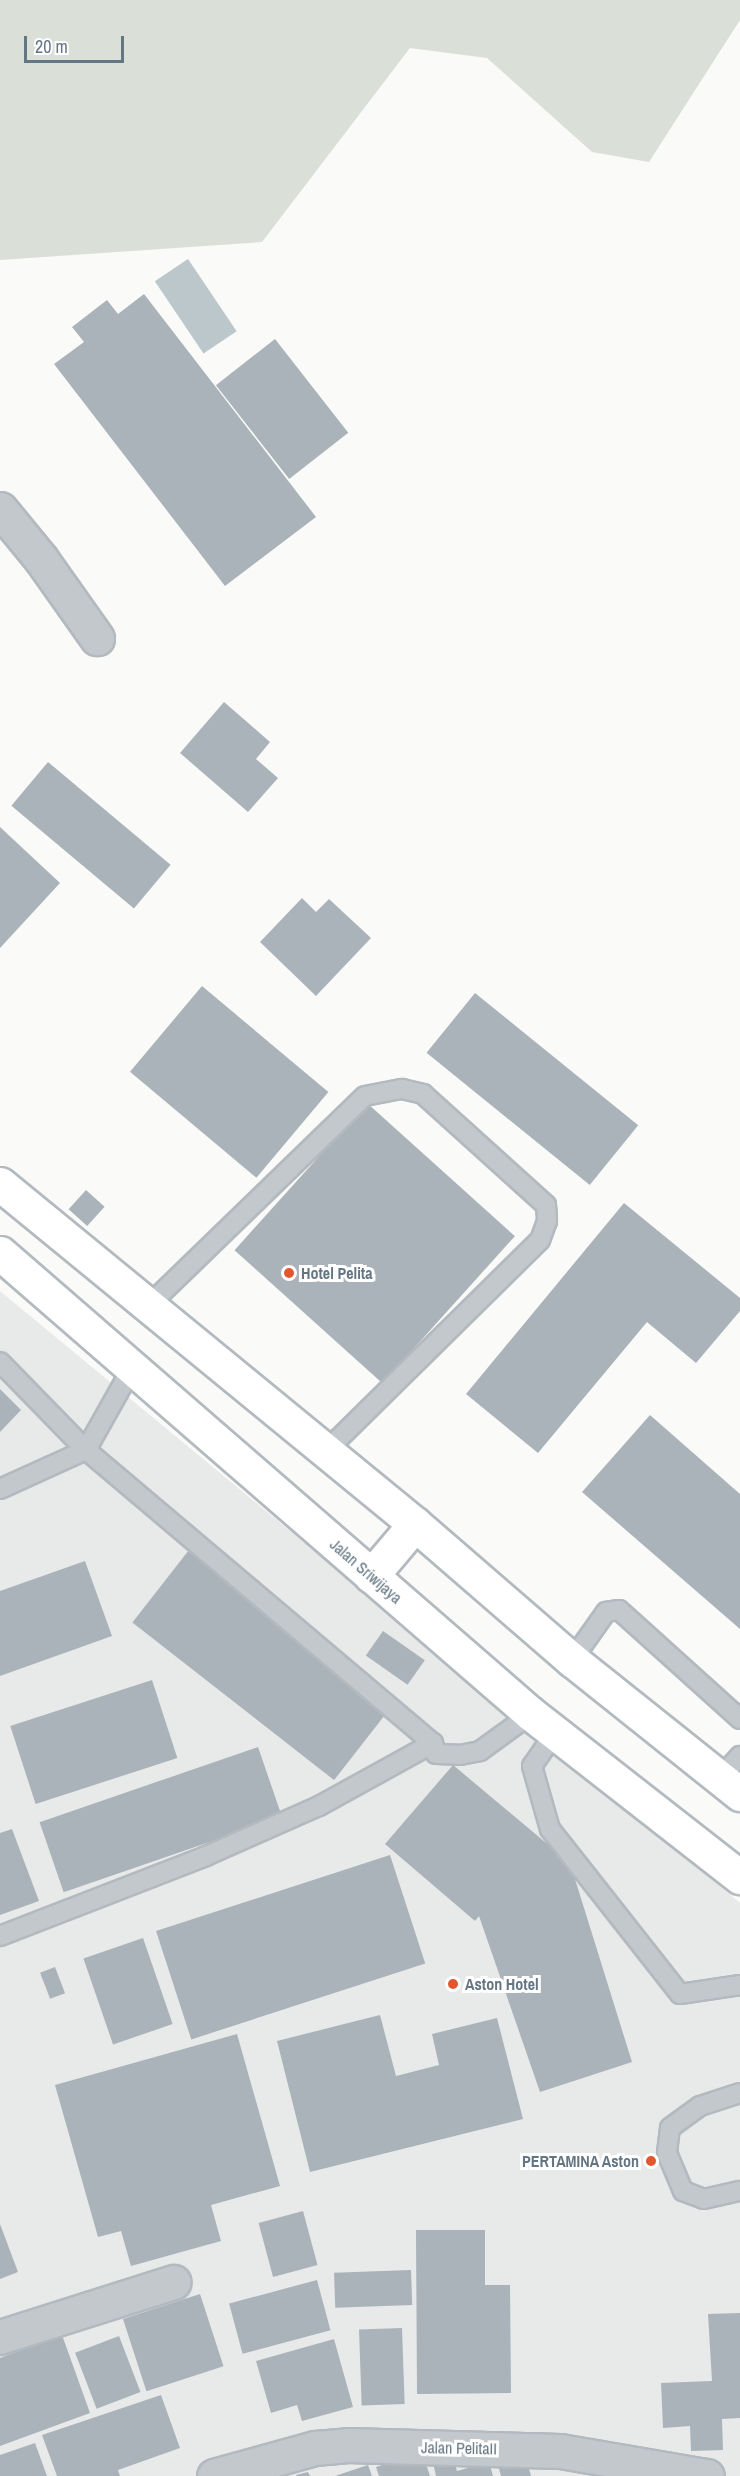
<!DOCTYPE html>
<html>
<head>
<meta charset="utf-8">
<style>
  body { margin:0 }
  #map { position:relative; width:740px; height:2476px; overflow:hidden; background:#fafaf8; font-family:"Archivo Narrow",sans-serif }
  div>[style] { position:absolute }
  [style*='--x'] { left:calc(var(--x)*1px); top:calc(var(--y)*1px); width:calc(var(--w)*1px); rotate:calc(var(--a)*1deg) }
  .built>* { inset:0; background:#e8e9e9 }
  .green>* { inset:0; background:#dadfd7 }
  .water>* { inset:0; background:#bbc7cb; transform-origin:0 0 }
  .building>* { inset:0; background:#aab3b9; transform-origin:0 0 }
  .roads { filter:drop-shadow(2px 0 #b3babf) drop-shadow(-2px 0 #b3babf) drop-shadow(0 2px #b3babf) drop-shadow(0 -2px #b3babf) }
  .lane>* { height:18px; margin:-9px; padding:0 9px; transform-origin:9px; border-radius:9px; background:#c3c8cc }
  .street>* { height:33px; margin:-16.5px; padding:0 16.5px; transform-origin:16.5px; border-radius:16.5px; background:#c3c8cc }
  .secondary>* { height:33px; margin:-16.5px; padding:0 16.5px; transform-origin:16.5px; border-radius:16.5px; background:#fff }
  .dots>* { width:16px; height:16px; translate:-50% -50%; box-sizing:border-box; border:3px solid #fff; border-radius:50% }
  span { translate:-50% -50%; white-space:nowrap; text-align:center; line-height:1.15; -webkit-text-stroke:6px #fff; paint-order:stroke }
  .poi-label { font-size:16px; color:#657683; font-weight:700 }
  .left { translate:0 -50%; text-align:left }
  .right { translate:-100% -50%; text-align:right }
  .street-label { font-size:16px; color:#657683 }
  .scale { position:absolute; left:24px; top:36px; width:100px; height:27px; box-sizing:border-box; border:3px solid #657683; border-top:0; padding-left:8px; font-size:18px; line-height:21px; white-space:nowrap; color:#657683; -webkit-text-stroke:4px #fff; paint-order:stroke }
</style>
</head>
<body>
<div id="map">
  <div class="built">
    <i style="clip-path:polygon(0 1291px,740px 1903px,740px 2476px,0 2476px)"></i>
  </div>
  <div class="green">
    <i style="clip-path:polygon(0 0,740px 0,740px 20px,649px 162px,592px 152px,487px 58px,410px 48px,262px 242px,0 260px)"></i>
  </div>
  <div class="water">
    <i style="left:188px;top:259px;width:87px;height:40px;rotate:56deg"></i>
  </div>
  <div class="building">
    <i style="clip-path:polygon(144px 294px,316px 517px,225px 586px,54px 364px,84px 342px,72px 327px,107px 300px,118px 314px)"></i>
    <i style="left:275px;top:339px;width:119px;height:75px;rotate:52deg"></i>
    <i style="clip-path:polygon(224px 702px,270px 742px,256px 759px,278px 778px,248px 812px,180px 753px)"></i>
    <i style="left:48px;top:762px;width:160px;height:57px;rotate:40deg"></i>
    <i style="clip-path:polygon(0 827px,60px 883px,0 948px)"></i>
    <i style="clip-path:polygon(302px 898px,316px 912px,329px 899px,371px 938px,316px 996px,260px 942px)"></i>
    <i style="left:202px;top:986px;width:165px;height:112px;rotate:40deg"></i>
    <i style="left:475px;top:993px;width:210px;height:77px;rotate:39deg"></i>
    <i style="left:367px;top:1103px;width:199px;height:198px;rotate:42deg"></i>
    <i style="left:86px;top:1190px;width:25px;height:26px;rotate:42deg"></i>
    <i style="clip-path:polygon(624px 1203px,740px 1298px,740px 1311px,696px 1363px,647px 1322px,538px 1453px,466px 1394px)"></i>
    <i style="clip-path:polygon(0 1389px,21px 1410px,0 1432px)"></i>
    <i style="clip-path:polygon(650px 1415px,740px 1494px,740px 1629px,582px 1492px)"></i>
    <i style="left:189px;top:1550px;width:256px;height:92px;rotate:38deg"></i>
    <i style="clip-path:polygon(85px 1561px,112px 1636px,0 1676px,0 1591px)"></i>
    <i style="left:383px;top:1631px;width:51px;height:30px;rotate:35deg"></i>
    <i style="left:152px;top:1680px;width:82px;height:149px;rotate:72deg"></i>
    <i style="left:258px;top:1747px;width:74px;height:231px;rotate:71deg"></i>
    <i style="clip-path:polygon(453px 1765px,570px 1863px,632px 2062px,540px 2092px,479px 1916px,475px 1921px,385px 1844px)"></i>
    <i style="clip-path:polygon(12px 1829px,39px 1901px,0 1915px,0 1833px)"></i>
    <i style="left:390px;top:1855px;width:114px;height:246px;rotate:72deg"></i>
    <i style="left:143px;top:1938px;width:91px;height:63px;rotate:71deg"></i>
    <i style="left:55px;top:1967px;width:28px;height:16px;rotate:69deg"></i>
    <i style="clip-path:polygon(380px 2015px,396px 2076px,439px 2065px,432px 2034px,497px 2018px,523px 2119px,310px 2172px,277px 2041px)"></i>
    <i style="clip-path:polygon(237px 2034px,280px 2186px,211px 2205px,221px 2241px,131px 2266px,121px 2231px,98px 2237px,55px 2085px)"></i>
    <i style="left:303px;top:2211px;width:56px;height:46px;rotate:75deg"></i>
    <i style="clip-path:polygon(0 2224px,18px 2272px,0 2279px)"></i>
    <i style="clip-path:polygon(416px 2230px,485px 2230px,485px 2285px,510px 2285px,511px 2393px,417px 2394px)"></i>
    <i style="left:411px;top:2270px;width:35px;height:77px;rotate:88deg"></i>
    <i style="left:317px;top:2280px;width:52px;height:91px;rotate:75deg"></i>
    <i style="left:200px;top:2294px;width:76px;height:81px;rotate:72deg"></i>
    <i style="clip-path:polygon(740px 2313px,740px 2418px,722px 2419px,723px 2450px,691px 2451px,690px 2426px,663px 2428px,661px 2383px,712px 2381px,708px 2314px)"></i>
    <i style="left:402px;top:2328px;width:76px;height:43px;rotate:88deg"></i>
    <i style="clip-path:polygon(62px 2335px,90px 2413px,0 2446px,0 2358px)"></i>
    <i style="left:119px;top:2336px;width:60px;height:47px;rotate:69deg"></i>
    <i style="clip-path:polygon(334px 2339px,353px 2407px,302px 2421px,297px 2405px,271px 2413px,256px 2361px)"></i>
    <i style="clip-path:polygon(161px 2395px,180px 2448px,118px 2470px,120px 2476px,57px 2476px,42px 2435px)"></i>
    <i style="clip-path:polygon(35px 2443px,47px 2476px,0 2476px,0 2455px)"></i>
    <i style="clip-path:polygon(422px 2452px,430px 2476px,379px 2476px,376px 2467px)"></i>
    <i style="clip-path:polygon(453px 2457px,457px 2471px,489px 2462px,493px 2476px,436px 2476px,433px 2463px)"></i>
    <i style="clip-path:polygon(526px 2458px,531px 2476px,501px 2476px,498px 2465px)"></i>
    <i style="clip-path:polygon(368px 2465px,372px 2476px,335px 2476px)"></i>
    <i style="clip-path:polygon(308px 2472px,310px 2476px,296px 2476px,296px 2475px)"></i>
  </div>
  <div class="roads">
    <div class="lane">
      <i style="--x:147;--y:1307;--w:303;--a:-44.1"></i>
      <i style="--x:365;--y:1096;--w:38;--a:-11"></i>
      <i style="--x:402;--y:1089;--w:22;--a:13"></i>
      <i style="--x:423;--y:1094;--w:166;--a:42.1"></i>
      <i style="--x:546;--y:1205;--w:16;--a:86"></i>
      <i style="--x:547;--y:1221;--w:20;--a:110"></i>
      <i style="--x:540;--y:1240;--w:301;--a:135.4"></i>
      <i style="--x:0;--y:1362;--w:123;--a:45.7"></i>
      <i style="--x:86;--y:1450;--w:454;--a:40.2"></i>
      <i style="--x:433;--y:1743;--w:11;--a:75"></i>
      <i style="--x:436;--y:1754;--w:24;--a:2"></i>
      <i style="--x:460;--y:1755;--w:20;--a:-11"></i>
      <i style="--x:480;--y:1751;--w:63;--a:-36"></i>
      <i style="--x:0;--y:1489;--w:94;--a:-24.4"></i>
      <i style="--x:86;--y:1450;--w:94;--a:-60.7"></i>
      <i style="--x:572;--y:1660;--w:59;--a:-54.7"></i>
      <i style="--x:606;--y:1612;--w:13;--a:-9"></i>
      <i style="--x:619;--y:1610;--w:163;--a:42"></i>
      <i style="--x:555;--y:1733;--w:40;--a:124.9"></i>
      <i style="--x:532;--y:1766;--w:66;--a:74.1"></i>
      <i style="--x:550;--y:1829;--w:210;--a:51.8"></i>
      <i style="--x:680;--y:1994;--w:61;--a:-8.5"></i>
      <i style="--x:720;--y:1778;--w:30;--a:-48"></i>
      <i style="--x:0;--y:1936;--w:221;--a:-21.2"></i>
      <i style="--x:206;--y:1856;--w:124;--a:-23.9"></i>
      <i style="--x:319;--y:1806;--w:130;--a:-28.9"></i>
      <i style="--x:740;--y:2093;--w:42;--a:162"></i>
      <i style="--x:700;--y:2106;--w:37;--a:144"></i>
      <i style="--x:670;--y:2128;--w:25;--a:97"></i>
      <i style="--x:667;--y:2153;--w:41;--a:67.2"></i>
      <i style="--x:683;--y:2191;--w:22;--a:21"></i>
      <i style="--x:704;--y:2199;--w:37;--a:-13"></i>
    </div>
    <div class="street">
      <i style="--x:0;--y:509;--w:65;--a:50.6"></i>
      <i style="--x:41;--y:559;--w:97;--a:54.7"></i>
      <i style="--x:0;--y:2337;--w:182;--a:-17.6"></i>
      <i style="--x:214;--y:2476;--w:105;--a:-15.5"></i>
      <i style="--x:315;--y:2448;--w:33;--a:-5"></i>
      <i style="--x:348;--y:2445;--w:212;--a:1.6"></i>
      <i style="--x:560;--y:2451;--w:149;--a:9.7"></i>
    </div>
    <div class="secondary">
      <i style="--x:0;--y:1184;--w:536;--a:39.33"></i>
      <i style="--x:415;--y:1524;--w:208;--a:40.9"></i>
      <i style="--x:572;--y:1660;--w:215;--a:38.6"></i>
      <i style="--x:0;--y:1253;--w:703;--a:40.96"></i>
      <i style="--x:531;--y:1714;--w:265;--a:38"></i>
      <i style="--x:371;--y:1576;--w:68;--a:-49.8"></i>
    </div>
  </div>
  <div class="dots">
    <i style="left:289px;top:1273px;background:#e4572e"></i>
    <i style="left:453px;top:1984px;background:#e4572e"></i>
    <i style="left:651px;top:2161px;background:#e4572e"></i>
  </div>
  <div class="poi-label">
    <span class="left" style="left:301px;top:1273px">Hotel Pelita</span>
    <span class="left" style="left:465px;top:1984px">Aston Hotel</span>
    <span class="right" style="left:639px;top:2161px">PERTAMINA Aston</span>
  </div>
  <div class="street-label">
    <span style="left:366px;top:1571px;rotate:41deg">Jalan Sriwijaya</span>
    <span style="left:459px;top:2448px;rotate:1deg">Jalan PelitaII</span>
  </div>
  <div class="scale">20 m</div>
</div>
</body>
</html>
